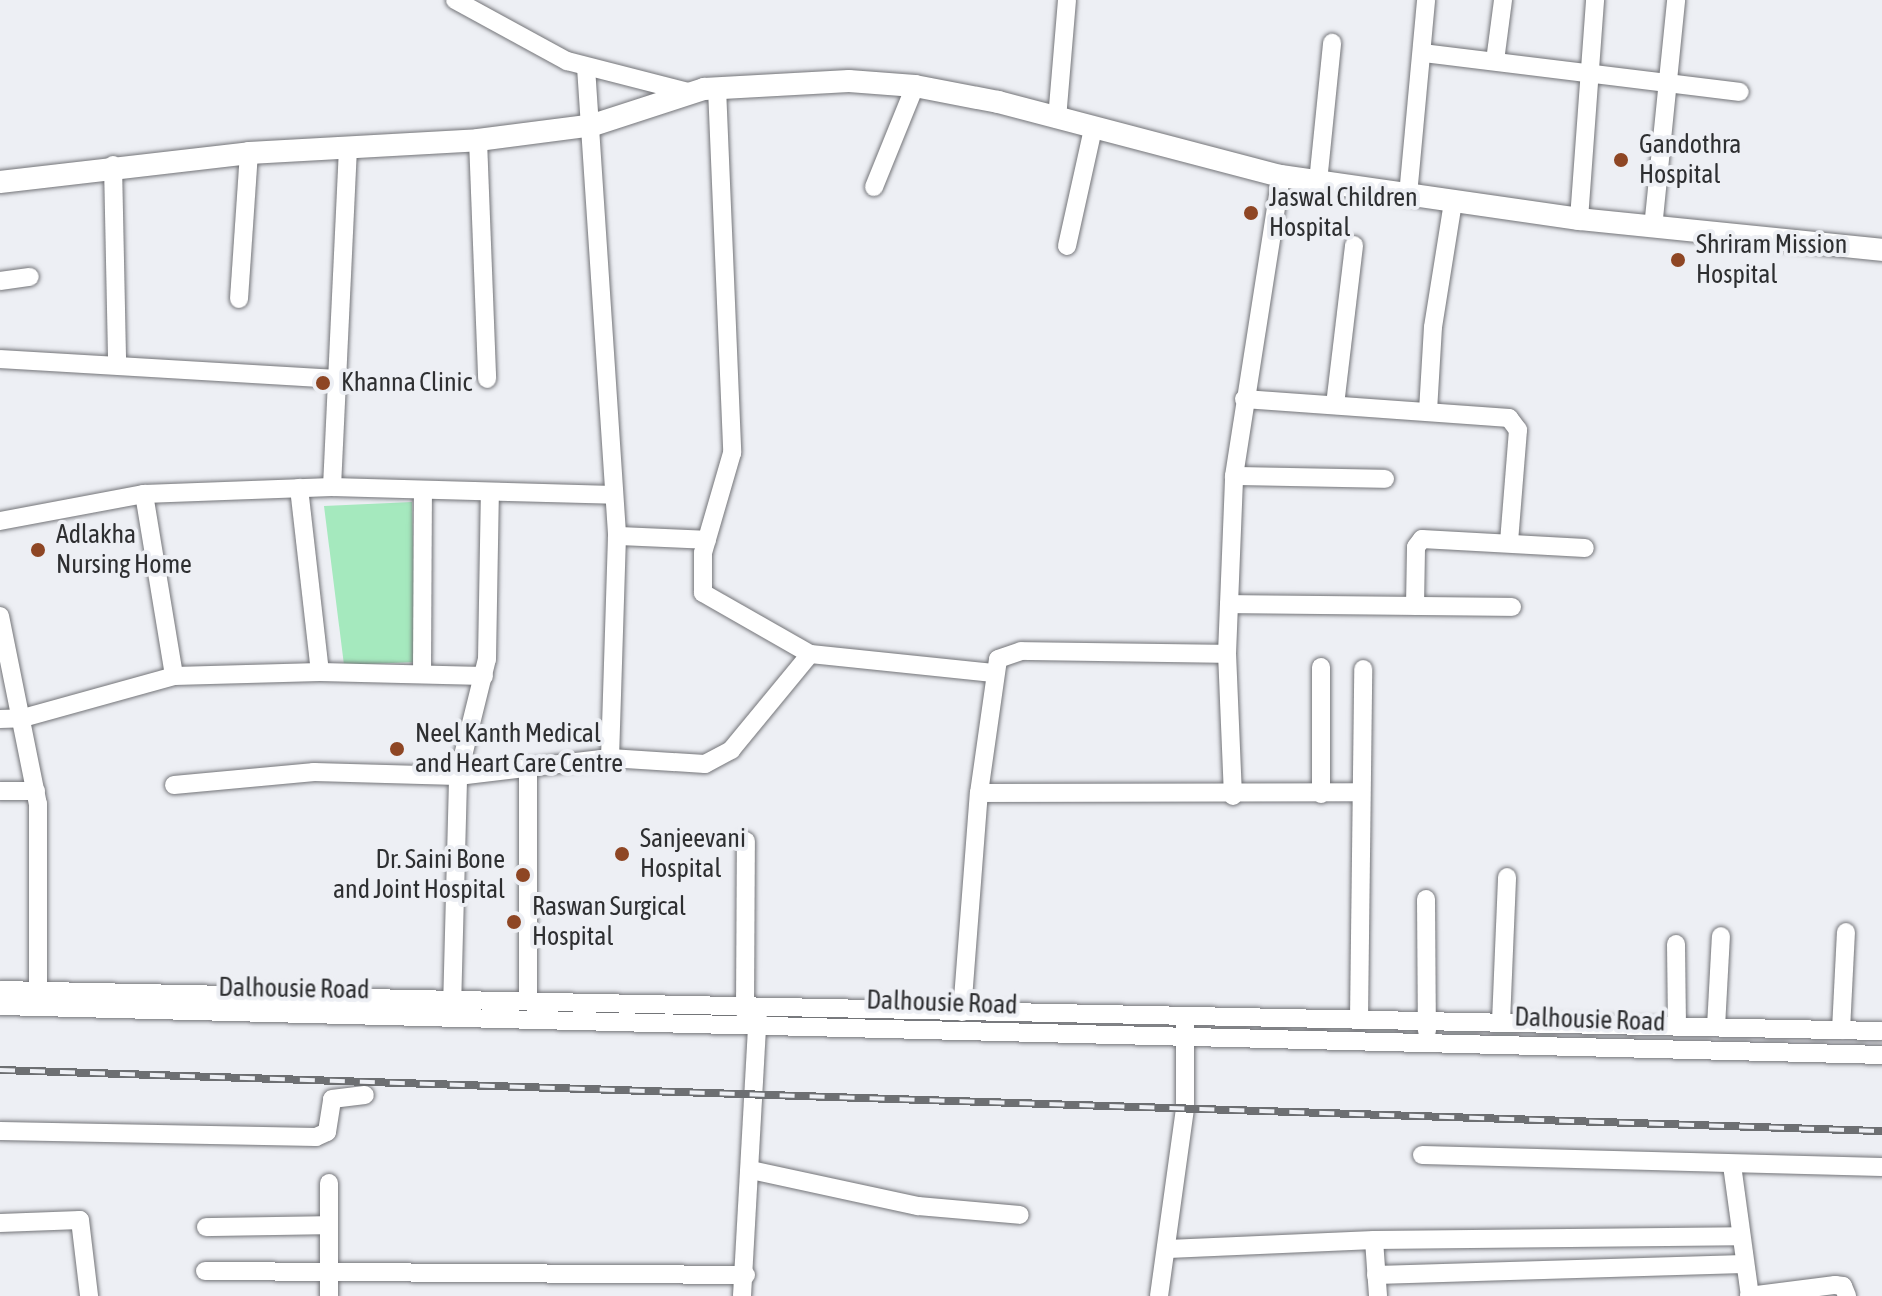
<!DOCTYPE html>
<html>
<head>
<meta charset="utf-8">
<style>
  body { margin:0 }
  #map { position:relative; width:1882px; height:1296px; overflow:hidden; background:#edeff4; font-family:"Asap Condensed",sans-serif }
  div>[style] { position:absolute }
  .green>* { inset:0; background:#a5e9be }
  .roads { filter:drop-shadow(0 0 2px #737478) drop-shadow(0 0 2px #737478) }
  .minor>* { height:18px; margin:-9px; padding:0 9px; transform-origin:9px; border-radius:9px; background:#fff }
  .major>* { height:22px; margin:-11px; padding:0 11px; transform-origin:11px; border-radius:11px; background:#fff }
  .rail>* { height:8px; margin-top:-4px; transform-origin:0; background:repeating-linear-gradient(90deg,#edeff4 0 15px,#6d6f72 0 30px); box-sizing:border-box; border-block:2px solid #6d6f72 }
  .dots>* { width:22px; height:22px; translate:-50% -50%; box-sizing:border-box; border:4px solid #edeff4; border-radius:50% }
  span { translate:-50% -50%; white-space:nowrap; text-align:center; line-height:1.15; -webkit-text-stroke:8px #edeff4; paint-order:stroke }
  .poi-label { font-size:26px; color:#2e2f31 }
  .left { translate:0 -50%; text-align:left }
  .right { translate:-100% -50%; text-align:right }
  .street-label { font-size:26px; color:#2e2f31 }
</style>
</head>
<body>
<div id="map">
  <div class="green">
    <i style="clip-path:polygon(412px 502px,416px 662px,344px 665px,324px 506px)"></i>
  </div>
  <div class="roads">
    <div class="minor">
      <i style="left:455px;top:0;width:128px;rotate:28.6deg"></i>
      <i style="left:567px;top:61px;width:125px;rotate:14.4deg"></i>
      <i style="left:1423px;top:53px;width:319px;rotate:7deg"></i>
      <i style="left:1495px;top:61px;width:62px;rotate:-82.5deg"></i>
      <i style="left:586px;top:67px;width:470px;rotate:86.2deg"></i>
      <i style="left:617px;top:536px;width:222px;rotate:91.8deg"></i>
      <i style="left:717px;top:88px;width:365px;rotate:87.6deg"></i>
      <i style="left:732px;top:453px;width:104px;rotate:106.2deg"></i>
      <i style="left:703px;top:553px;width:40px;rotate:90deg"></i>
      <i style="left:703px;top:593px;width:123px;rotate:29.7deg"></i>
      <i style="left:810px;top:654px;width:185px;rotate:5.9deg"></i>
      <i style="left:1057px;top:119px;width:119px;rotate:-85.2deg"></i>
      <i style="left:478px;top:140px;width:239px;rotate:87.8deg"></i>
      <i style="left:113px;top:165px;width:199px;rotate:88.8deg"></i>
      <i style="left:1318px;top:182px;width:140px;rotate:-84.2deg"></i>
      <i style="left:874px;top:187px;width:109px;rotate:-67.9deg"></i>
      <i style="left:1408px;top:195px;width:196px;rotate:-84.7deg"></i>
      <i style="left:1579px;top:219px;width:220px;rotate:-85.8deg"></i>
      <i style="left:1653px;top:228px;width:229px;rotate:-84.2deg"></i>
      <i style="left:1067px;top:246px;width:120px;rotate:-77.5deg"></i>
      <i style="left:0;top:281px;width:30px;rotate:-8deg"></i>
      <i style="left:239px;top:299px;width:146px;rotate:-86.1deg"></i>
      <i style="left:0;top:359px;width:337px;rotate:3.4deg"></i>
      <i style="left:1244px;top:399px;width:266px;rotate:4.1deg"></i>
      <i style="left:1509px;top:418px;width:15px;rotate:53deg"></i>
      <i style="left:1518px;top:430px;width:112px;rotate:94.6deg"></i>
      <i style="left:1335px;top:405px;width:161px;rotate:-83.2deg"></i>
      <i style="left:1428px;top:411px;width:84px;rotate:-86.6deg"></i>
      <i style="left:1433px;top:327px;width:127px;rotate:-80.9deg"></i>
      <i style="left:1234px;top:476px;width:151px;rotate:1.1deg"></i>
      <i style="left:332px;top:487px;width:341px;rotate:-87.3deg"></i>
      <i style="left:299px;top:488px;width:185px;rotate:83.5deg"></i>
      <i style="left:144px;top:494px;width:184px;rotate:80.6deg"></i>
      <i style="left:174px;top:676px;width:146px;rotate:-1.6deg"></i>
      <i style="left:320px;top:672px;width:164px;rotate:1.4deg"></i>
      <i style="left:0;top:521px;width:147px;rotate:-10.6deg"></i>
      <i style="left:144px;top:494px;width:188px;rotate:-2.1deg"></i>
      <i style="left:332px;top:487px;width:282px;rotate:1.6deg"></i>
      <i style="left:617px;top:536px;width:90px;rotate:2.5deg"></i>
      <i style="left:1229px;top:604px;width:283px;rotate:0.6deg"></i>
      <i style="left:1415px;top:606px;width:59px;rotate:-89deg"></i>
      <i style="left:1416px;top:547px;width:10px;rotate:-53deg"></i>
      <i style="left:1422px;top:539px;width:163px;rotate:3.2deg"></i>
      <i style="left:0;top:616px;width:192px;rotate:78.6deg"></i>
      <i style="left:38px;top:804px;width:200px;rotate:90deg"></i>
      <i style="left:1321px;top:667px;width:127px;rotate:90deg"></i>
      <i style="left:422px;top:673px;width:183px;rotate:-89.7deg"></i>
      <i style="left:0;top:719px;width:23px;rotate:-2deg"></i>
      <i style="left:23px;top:718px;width:157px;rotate:-15.5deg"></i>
      <i style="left:174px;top:785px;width:141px;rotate:-5.3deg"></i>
      <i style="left:314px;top:772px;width:144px;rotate:1.6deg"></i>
      <i style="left:458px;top:776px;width:153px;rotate:-6.8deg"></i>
      <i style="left:610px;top:758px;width:95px;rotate:3.6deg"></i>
      <i style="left:705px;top:764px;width:30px;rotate:-28deg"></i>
      <i style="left:731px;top:750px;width:124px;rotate:-50.5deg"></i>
      <i style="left:0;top:791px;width:36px"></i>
      <i style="left:979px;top:793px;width:382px;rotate:-0.1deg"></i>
      <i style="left:1233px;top:796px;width:142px;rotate:-92.4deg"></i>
      <i style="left:1227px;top:654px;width:178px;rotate:-87.7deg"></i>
      <i style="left:1234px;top:476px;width:304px;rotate:-81.1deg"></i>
      <i style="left:1426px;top:899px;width:132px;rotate:89.6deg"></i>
      <i style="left:1676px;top:944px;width:80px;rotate:89.3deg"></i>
      <i style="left:0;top:990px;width:1882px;rotate:1.25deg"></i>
      <i style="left:528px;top:999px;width:232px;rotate:-90deg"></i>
      <i style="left:0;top:1006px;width:1883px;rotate:1.49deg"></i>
      <i style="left:452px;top:1009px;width:233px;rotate:-88.5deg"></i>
      <i style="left:458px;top:776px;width:121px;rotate:-76.1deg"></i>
      <i style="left:487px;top:659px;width:167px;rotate:-89deg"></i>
      <i style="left:745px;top:1012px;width:171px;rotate:-89.7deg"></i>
      <i style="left:962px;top:1012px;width:220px;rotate:-85.6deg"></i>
      <i style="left:979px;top:793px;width:135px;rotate:-81.9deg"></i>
      <i style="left:998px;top:659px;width:24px;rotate:-19deg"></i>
      <i style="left:1021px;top:651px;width:206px;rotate:0.8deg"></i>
      <i style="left:1359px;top:1019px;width:350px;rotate:-89.3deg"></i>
      <i style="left:1501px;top:1022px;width:145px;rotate:-87.6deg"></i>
      <i style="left:1716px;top:1027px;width:91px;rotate:-86.9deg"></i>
      <i style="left:1841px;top:1030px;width:98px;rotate:-87.1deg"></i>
      <i style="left:0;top:1131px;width:316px;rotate:1.1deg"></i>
      <i style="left:316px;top:1137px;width:12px;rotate:-24deg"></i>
      <i style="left:327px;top:1132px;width:33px;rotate:-81deg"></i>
      <i style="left:332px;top:1099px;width:33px;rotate:-7deg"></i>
      <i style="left:1422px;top:1155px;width:460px;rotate:1.5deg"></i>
      <i style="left:1732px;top:1165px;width:132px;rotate:82.2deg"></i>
      <i style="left:751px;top:1170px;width:171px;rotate:12.2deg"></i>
      <i style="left:918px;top:1206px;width:102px;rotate:5deg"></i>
      <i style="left:329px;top:1183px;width:113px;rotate:90deg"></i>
      <i style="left:0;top:1223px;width:80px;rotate:-2.1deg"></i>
      <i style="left:80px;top:1220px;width:77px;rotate:83.2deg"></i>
      <i style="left:206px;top:1227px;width:123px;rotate:-0.9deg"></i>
      <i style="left:1374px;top:1240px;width:56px;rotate:85.9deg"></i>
      <i style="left:1168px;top:1249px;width:206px;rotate:-2.5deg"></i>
      <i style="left:1374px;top:1240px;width:366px;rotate:-0.6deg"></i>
      <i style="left:205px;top:1271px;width:541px;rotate:0.42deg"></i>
      <i style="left:1376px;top:1275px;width:368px;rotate:-1.7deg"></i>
      <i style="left:742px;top:1296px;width:286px;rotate:-86.8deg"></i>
      <i style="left:1159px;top:1296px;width:189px;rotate:-82.1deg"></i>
      <i style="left:1185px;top:1109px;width:87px;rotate:-90deg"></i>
      <i style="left:1749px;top:1296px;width:87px;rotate:-7.3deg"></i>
      <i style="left:1835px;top:1285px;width:8px;rotate:7deg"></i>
      <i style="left:1843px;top:1286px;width:11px;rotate:68deg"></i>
    </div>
    <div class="major">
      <i style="left:0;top:182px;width:251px;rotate:-6.6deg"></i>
      <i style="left:249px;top:153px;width:229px;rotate:-3.2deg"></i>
      <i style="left:478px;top:140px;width:116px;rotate:-7.4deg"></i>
      <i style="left:593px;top:125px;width:117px;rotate:-18deg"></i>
      <i style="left:704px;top:89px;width:145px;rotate:-3.2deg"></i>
      <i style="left:849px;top:81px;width:66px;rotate:4.3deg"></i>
      <i style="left:915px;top:86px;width:85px;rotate:10.9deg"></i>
      <i style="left:998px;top:102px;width:293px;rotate:14.7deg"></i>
      <i style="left:1281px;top:176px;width:301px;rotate:8.2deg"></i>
      <i style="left:1579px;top:219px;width:305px;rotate:5.8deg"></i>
    </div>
  </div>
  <div class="rail">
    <i style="left:0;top:1070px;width:1883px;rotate:1.86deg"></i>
  </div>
  <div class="dots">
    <i style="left:1621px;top:160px;background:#8e4624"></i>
    <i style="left:1251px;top:213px;background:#8e4624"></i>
    <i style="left:1678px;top:260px;background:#8e4624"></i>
    <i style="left:323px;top:383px;background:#8e4624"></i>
    <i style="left:38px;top:550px;background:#8e4624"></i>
    <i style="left:397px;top:749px;background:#8e4624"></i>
    <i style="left:622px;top:854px;background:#8e4624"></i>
    <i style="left:523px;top:875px;background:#8e4624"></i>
    <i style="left:514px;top:922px;background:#8e4624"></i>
  </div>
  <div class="poi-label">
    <span class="left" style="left:1639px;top:160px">Gandothra<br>Hospital</span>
    <span class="left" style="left:1269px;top:213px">Jaswal Children<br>Hospital</span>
    <span class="left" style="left:1696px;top:260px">Shriram Mission<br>Hospital</span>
    <span class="left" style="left:341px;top:383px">Khanna Clinic</span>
    <span class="left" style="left:56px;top:550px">Adlakha<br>Nursing Home</span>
    <span class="left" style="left:415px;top:749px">Neel Kanth Medical<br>and Heart Care Centre</span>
    <span class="left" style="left:640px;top:854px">Sanjeevani<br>Hospital</span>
    <span class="right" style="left:505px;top:875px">Dr. Saini Bone<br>and Joint Hospital</span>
    <span class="left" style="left:532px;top:922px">Raswan Surgical<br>Hospital</span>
  </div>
  <div class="street-label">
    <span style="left:294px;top:989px;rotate:1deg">Dalhousie Road</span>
    <span style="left:942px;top:1003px;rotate:2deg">Dalhousie Road</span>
    <span style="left:1590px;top:1020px;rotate:2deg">Dalhousie Road</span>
  </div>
</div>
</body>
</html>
